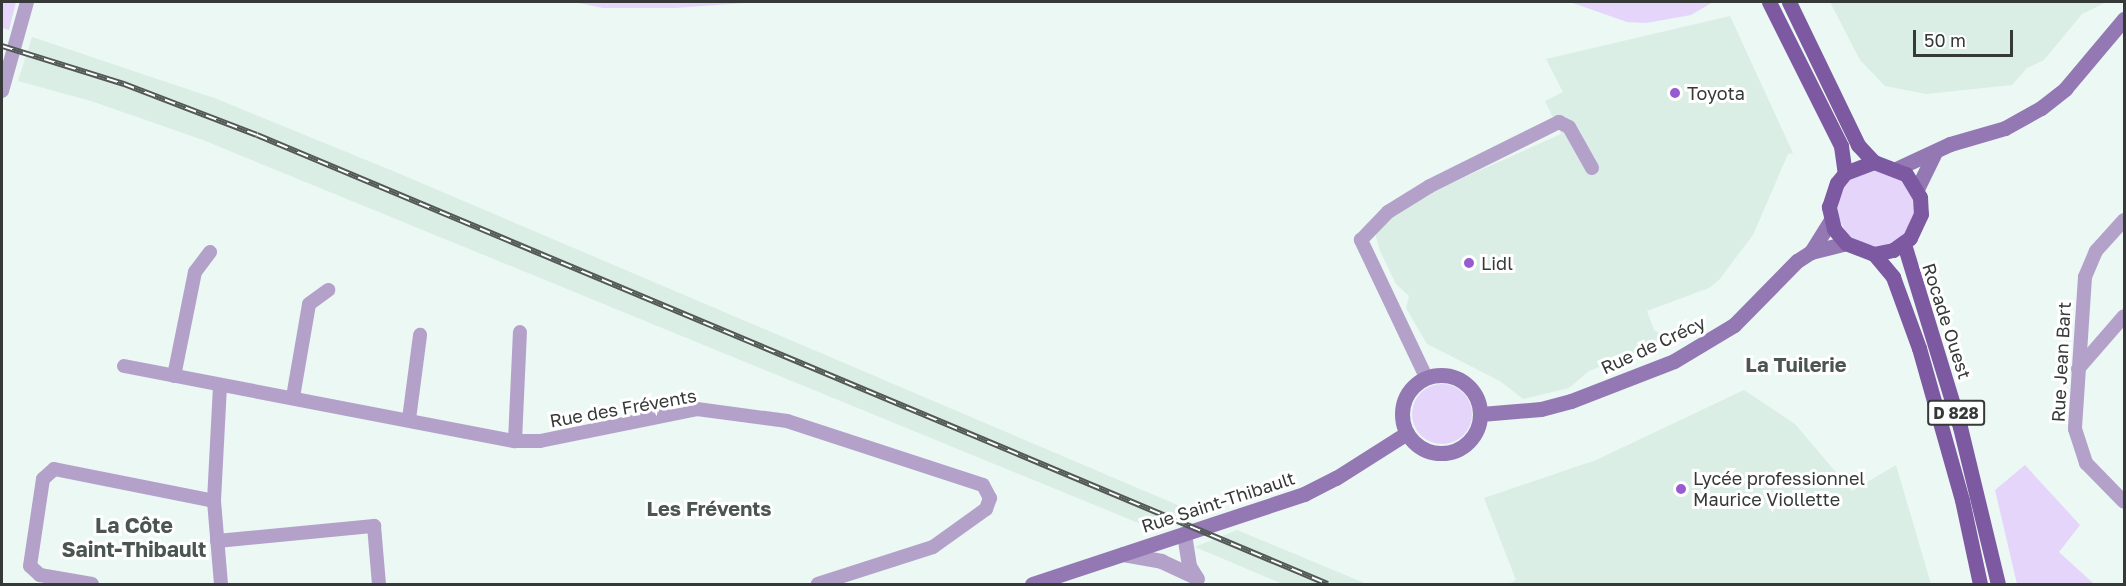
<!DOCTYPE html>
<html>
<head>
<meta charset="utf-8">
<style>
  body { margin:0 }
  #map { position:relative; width:2126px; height:586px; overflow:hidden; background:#ebf8f3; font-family:"Golos Text",sans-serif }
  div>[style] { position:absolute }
  .built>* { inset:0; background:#daeee6 }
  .green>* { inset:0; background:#e6d5fa }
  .round { border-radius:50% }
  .minor>* { height:14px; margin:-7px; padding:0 7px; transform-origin:7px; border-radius:7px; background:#b3a1ca }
  .tertiary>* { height:15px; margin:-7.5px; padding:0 7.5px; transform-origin:7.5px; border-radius:7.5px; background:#b3a1ca }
  .secondary>* { height:15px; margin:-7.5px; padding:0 7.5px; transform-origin:7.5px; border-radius:7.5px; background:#9478b3 }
  .secondary>.ring { margin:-7.5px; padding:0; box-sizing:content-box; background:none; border:15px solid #9478b3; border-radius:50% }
  .primary>* { height:15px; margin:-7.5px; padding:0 7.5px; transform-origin:7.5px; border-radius:7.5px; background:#7d59a2 }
  .rail>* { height:6px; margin-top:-3px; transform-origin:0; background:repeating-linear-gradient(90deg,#fff 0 11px,#525856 0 22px); box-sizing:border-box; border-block:2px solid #525856 }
  .dots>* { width:16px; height:16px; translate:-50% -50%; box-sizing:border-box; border:3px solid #fff; border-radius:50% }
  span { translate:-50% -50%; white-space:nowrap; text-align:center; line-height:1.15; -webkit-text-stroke:6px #fff; paint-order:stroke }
  .shield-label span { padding:2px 4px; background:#fff; border:2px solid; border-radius:4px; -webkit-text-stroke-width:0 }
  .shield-label { font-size:16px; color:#353938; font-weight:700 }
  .poi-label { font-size:18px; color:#353938 }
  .left { translate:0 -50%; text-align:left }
  .street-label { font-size:18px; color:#353938 }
  .neighbourhood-label { font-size:20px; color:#4b5552; font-weight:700 }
  .quarter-label { font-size:21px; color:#4b5552; font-weight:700 }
  .frame { position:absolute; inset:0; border:3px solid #353938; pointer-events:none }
  .scale { position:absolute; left:1913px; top:30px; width:100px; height:27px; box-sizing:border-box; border:3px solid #353938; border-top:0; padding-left:8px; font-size:18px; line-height:21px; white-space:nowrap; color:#353938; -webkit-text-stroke:4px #fff; paint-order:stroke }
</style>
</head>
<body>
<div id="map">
  <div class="built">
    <i style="clip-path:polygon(1830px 2px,2107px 2px,2082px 14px,2044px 60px,2027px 68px,2012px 85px,1926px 94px,1885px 86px,1860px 60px)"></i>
    <i style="clip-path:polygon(1730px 16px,1793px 153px,1788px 154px,1753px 235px,1719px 280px,1709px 288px,1647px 311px,1654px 330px,1670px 339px,1589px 371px,1569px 388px,1523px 399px,1500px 381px,1427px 344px,1406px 308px,1409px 296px,1396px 284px,1380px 251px,1375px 233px,1382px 214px,1561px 134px,1545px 101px,1563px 92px,1546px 59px)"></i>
    <i style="clip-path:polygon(32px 37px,217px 99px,393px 171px,1201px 515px,1158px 531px,203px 140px,91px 101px,18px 81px)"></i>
    <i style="clip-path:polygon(1744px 390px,1795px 424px,1852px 491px,1896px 465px,1931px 584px,1508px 584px,1516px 580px,1484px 498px,1596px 460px)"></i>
    <i style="clip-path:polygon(1237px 530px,1367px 584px,1283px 584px,1195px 547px)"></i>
  </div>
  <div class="green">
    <i style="clip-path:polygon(2px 2px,16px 2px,9px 30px,2px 28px)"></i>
    <i style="clip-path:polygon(574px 2px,758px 2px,675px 8px,603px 8px)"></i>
    <i style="clip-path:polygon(1570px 2px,1713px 2px,1691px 15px,1646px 23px,1627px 22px)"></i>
    <i class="round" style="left:1838px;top:170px;width:76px;height:76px"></i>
    <i class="round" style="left:1412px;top:384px;width:60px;height:60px"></i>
    <i style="clip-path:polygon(2025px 465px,2080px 525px,2059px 552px,2094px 584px,2017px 584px,1995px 490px)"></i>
  </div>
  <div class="minor">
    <i style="left:2px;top:91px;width:92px;rotate:-74.3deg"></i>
    <i style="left:2124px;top:220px;width:42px;rotate:132.1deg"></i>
    <i style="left:2096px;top:251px;width:28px;rotate:113deg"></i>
    <i style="left:2085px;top:277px;width:152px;rotate:93.8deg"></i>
    <i style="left:2075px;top:429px;width:36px;rotate:72deg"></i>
    <i style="left:2086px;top:463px;width:54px;rotate:45.7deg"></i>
    <i style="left:124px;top:366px;width:398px;rotate:10.9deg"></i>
    <i style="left:515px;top:441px;width:25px"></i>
    <i style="left:540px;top:441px;width:160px;rotate:-11.5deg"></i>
    <i style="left:697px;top:409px;width:91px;rotate:7.6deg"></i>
    <i style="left:787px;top:421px;width:206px;rotate:18.1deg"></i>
    <i style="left:983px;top:485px;width:15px;rotate:62deg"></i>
    <i style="left:990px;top:498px;width:12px;rotate:110deg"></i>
    <i style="left:986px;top:509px;width:65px;rotate:144.4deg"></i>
    <i style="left:933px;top:547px;width:121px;rotate:162.2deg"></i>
    <i style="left:2078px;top:369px;width:70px;rotate:-49deg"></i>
    <i style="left:174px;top:376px;width:106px;rotate:-78.6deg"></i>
    <i style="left:195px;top:272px;width:25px;rotate:-53deg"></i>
    <i style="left:1426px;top:377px;width:152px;rotate:-115.4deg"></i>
    <i style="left:1361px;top:240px;width:39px;rotate:-46deg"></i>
    <i style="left:1388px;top:212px;width:49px;rotate:-31.8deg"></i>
    <i style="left:1430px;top:186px;width:144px;rotate:-26.4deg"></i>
    <i style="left:1559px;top:122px;width:11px;rotate:27deg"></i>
    <i style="left:1569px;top:127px;width:47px;rotate:60.7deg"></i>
    <i style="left:220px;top:386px;width:115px;rotate:93deg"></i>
    <i style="left:214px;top:501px;width:83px;rotate:85.2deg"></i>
    <i style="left:293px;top:397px;width:94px;rotate:-80.2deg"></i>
    <i style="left:309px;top:304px;width:24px;rotate:-36deg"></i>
    <i style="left:409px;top:419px;width:85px;rotate:-82.5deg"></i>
    <i style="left:515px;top:441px;width:109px;rotate:-87.4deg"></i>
    <i style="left:217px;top:541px;width:158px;rotate:-5.5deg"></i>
    <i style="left:374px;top:526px;width:58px;rotate:85.1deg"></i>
    <i style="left:92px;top:584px;width:53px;rotate:-170.2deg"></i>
    <i style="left:40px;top:575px;width:13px;rotate:-138deg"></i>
    <i style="left:30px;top:566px;width:88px;rotate:-81.5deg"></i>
    <i style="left:43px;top:479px;width:15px;rotate:-42deg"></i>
    <i style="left:54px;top:469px;width:163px;rotate:11.3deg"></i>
  </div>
  <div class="tertiary">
    <i style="left:1184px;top:534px;width:32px;rotate:81deg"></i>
    <i style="left:1189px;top:566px;width:15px;rotate:58deg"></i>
    <i style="left:1123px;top:554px;width:39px;rotate:10deg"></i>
    <i style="left:1161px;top:561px;width:38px;rotate:25deg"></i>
  </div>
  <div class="secondary">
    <i style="left:1898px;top:168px;width:57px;rotate:-24.8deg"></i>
    <i style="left:1950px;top:144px;width:57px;rotate:-16.2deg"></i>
    <i style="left:2005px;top:128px;width:41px;rotate:-29.1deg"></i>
    <i style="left:2041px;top:108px;width:31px;rotate:-38deg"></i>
    <i style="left:2065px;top:89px;width:92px;rotate:-49.9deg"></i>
    <i style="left:1917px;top:189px;width:39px;rotate:-64deg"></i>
    <i style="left:1811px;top:252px;width:38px;rotate:-58deg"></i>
    <i class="ring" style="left:1402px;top:375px;width:63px;height:63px"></i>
    <i style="left:1481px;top:414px;width:60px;rotate:-4.8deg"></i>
    <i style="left:1541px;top:409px;width:31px;rotate:-15deg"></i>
    <i style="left:1571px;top:401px;width:110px;rotate:-21.2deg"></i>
    <i style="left:1674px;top:361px;width:70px;rotate:-31deg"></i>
    <i style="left:1734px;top:325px;width:90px;rotate:-45.5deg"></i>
    <i style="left:1797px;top:261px;width:17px;rotate:-33deg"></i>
    <i style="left:1811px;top:252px;width:36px;rotate:-14deg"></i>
    <i style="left:1032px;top:584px;width:287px;rotate:-18.3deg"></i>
    <i style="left:1304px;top:494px;width:36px;rotate:-27deg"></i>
    <i style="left:1336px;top:478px;width:84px;rotate:-32.4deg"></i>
  </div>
  <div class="primary">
    <i style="left:1769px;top:2px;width:161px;rotate:63.4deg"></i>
    <i style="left:1841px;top:146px;width:27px;rotate:82deg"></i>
    <i style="left:1789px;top:2px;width:159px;rotate:64.2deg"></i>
    <i style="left:1858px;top:145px;width:23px;rotate:47deg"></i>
    <i style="left:1874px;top:162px;width:34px;rotate:21deg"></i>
    <i style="left:1906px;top:174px;width:27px;rotate:59deg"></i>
    <i style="left:1920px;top:197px;width:17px;rotate:87deg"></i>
    <i style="left:1921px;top:214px;width:26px;rotate:115deg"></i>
    <i style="left:1910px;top:238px;width:21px;rotate:145deg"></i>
    <i style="left:1893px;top:250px;width:19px;rotate:168deg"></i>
    <i style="left:1874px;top:254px;width:30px;rotate:-159deg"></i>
    <i style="left:1846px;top:243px;width:18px;rotate:-131deg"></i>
    <i style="left:1834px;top:229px;width:23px;rotate:-103deg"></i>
    <i style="left:1829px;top:207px;width:25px;rotate:-72deg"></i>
    <i style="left:1837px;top:183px;width:13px;rotate:-51deg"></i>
    <i style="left:1845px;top:173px;width:31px;rotate:-21deg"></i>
    <i style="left:1904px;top:244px;width:191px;rotate:73deg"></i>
    <i style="left:1960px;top:427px;width:162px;rotate:76.4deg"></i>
    <i style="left:1874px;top:254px;width:30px;rotate:50deg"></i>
    <i style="left:1893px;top:277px;width:76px;rotate:69.9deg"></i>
    <i style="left:1919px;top:348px;width:158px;rotate:74.2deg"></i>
    <i style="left:1962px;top:500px;width:86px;rotate:77.9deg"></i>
  </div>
  <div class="rail">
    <i style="left:2px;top:46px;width:128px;rotate:17.3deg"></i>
    <i style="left:124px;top:84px;width:142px;rotate:21deg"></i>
    <i style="left:257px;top:135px;width:1161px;rotate:22.75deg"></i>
  </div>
  <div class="dots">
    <i style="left:1675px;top:93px;background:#995bd1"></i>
    <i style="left:1469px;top:263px;background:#995bd1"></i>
    <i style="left:1681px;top:489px;background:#995bd1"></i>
  </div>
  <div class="shield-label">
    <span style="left:1956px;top:413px">D 828</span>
  </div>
  <div class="poi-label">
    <span class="left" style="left:1687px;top:93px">Toyota</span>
    <span class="left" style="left:1481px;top:263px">Lidl</span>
    <span class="left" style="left:1693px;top:489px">Lycée professionnel<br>Maurice Viollette</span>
  </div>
  <div class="street-label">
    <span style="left:1947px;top:321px;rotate:72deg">Rocade Ouest</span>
    <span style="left:1653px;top:345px;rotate:-25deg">Rue de Crécy</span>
    <span style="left:2061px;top:362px;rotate:-87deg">Rue Jean Bart</span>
    <span style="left:623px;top:408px;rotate:-10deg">Rue des Frévents</span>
    <span style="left:1218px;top:502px;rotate:-18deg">Rue Saint-Thibault</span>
  </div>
  <div class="neighbourhood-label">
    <span style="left:1796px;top:364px">La Tuilerie</span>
    <span style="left:709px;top:508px">Les Frévents</span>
  </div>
  <div class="quarter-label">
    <span style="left:134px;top:537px">La Côte<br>Saint-Thibault</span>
  </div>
  <div class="frame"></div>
  <div class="scale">50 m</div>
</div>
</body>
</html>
